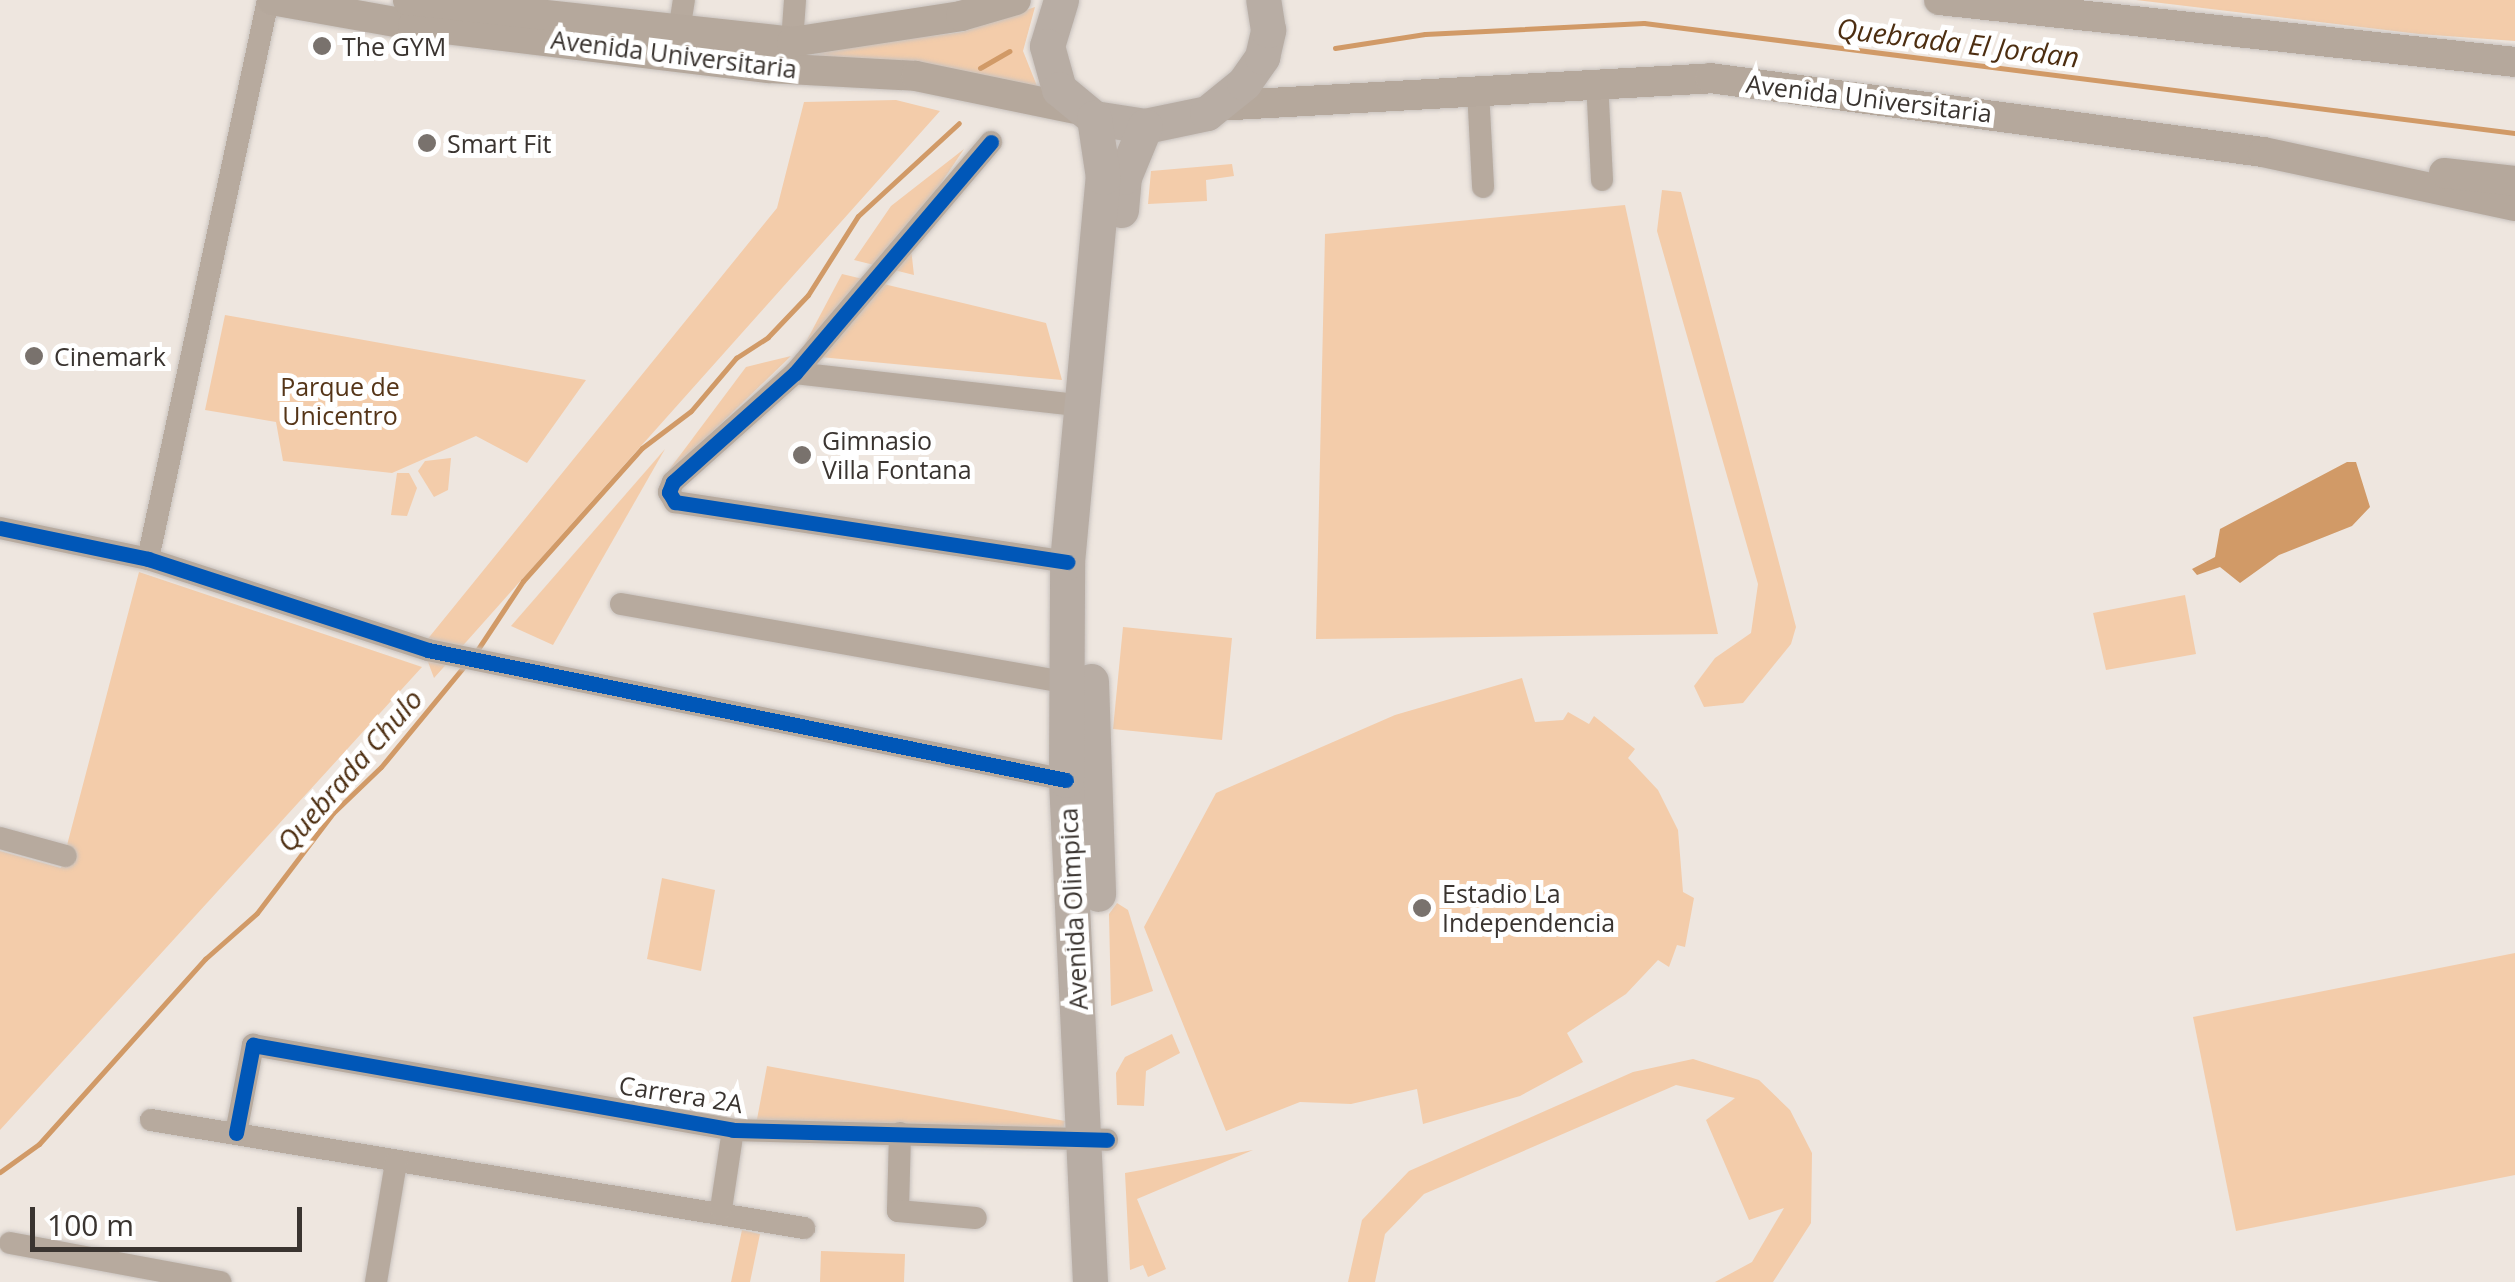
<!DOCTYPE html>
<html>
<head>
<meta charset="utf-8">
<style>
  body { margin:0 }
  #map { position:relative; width:2515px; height:1282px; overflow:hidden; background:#eee6df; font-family:"Open Sans",sans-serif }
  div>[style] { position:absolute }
  .green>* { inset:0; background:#f3ccaa }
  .water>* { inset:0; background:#d19a67 }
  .stream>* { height:5px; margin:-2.5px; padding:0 2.5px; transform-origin:2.5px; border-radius:2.5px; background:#d19a67 }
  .roads { filter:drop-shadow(0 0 2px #c8c2be) drop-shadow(0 0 2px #c8c2be) }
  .street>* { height:22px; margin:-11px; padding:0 11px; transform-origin:11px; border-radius:11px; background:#b7aa9e }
  .secondary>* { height:30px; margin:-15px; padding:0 15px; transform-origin:15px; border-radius:15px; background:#b5a89c }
  .primary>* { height:35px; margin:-17.5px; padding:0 17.5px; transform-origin:17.5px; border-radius:17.5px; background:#b8ada4 }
  .cycleway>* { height:15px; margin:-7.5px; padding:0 7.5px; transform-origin:7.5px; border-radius:7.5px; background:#0057b8 }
  .dots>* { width:28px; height:28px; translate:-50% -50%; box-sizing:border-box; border:5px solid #fff; border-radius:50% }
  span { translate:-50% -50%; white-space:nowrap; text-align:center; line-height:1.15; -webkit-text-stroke:10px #fff; paint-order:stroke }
  .poi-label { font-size:25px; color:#3a3430 }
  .left { translate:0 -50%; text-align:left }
  .street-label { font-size:25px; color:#3a3430 }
  .park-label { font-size:25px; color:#553518 }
  .water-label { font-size:28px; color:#4d2e11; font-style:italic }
  .scale { position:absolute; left:30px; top:1207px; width:272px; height:45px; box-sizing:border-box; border:5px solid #3a3430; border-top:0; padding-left:12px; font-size:30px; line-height:35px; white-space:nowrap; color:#3a3430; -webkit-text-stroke:8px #fff; paint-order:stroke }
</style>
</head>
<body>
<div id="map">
  <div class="green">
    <i style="clip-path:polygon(2136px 0,2515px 0,2515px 41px,2419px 34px)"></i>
    <i style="clip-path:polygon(1035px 7px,1023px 51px,1041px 96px,810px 62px,819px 51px,962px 32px)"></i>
    <i style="clip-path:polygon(896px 100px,940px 111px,434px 678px,422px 646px,777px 208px,804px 102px)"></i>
    <i style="clip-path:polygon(964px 149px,909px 231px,914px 275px,854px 260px,891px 206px)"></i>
    <i style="clip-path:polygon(1232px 164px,1234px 176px,1206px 180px,1207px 201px,1148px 204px,1151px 171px)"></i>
    <i style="clip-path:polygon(1662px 190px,1681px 192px,1796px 627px,1791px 644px,1743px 703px,1704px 707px,1694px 686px,1715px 658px,1751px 633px,1758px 584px,1657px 231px)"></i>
    <i style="clip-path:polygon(1625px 205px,1718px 634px,1316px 639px,1325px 234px)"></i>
    <i style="clip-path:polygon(842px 274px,1046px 323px,1062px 380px,799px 355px)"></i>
    <i style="clip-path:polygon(225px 315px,586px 380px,527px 463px,476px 436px,392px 473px,283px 461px,276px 422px,205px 410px)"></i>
    <i style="clip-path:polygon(791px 356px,660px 482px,746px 367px)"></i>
    <i style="clip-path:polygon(665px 449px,553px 645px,511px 626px)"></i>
    <i style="clip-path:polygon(451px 458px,448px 490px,434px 497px,418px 471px,425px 461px)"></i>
    <i style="clip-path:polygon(397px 473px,409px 473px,417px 488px,407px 516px,391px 515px)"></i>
    <i style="clip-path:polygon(139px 572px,422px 667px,0 1130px,0 851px,61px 868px)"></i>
    <i style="clip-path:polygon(2185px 595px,2196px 654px,2106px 670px,2093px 613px)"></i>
    <i style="clip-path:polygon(1123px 627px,1232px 638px,1222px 740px,1113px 729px)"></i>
    <i style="clip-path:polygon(1522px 678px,1535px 722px,1563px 720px,1568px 712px,1589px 724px,1594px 716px,1635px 749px,1628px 758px,1658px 790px,1678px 830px,1683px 892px,1694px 898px,1685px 947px,1677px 945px,1669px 967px,1658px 960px,1626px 994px,1567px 1033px,1583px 1062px,1520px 1096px,1423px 1124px,1417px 1089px,1351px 1104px,1300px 1102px,1226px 1131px,1144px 927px,1216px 793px,1395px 715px)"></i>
    <i style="clip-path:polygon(662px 878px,715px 890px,701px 971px,647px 959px)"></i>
    <i style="clip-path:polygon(1117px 903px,1128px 910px,1153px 991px,1111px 1006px,1109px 914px)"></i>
    <i style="clip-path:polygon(2515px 953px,2515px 1175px,2236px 1231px,2193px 1017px)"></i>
    <i style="clip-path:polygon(1172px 1034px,1180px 1053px,1146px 1071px,1144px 1106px,1117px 1105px,1116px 1073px,1125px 1057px)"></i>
    <i style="clip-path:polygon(1693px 1059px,1759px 1080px,1790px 1110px,1812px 1153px,1811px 1223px,1773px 1282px,1715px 1282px,1752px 1262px,1784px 1208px,1749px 1220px,1706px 1120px,1735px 1098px,1676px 1085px,1424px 1194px,1385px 1234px,1375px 1282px,1348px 1282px,1362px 1220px,1409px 1171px,1633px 1072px)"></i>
    <i style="clip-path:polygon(767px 1066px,1065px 1121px,1063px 1131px,755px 1130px)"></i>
    <i style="clip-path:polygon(1253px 1150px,1137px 1199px,1166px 1269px,1148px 1277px,1143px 1265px,1130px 1270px,1125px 1173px)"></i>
    <i style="clip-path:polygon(742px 1230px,760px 1234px,750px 1282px,731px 1282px)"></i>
    <i style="clip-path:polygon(821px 1251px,905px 1254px,904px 1282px,820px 1282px)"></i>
  </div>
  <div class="water">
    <i style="clip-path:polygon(2347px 462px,2356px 462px,2370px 507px,2352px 526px,2279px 555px,2240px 583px,2220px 567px,2197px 575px,2192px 569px,2215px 557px,2220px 529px)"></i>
  </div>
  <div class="stream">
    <i style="left:1335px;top:48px;width:91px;rotate:-8.8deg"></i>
    <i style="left:1425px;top:34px;width:219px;rotate:-2.9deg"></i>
    <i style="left:1644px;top:23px;width:878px;rotate:7.2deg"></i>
    <i style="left:980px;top:68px;width:34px;rotate:-30deg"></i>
    <i style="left:476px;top:652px;width:85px;rotate:-56.5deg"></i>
    <i style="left:523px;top:581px;width:178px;rotate:-48.2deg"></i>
    <i style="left:642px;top:448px;width:61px;rotate:-37.1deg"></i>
    <i style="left:691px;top:411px;width:70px;rotate:-49.7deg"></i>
    <i style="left:736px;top:358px;width:38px;rotate:-33deg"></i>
    <i style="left:768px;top:337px;width:58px;rotate:-46.4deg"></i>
    <i style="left:808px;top:295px;width:93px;rotate:-57.7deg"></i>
    <i style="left:858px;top:216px;width:137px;rotate:-42.6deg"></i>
    <i style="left:0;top:1172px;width:48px;rotate:-35.7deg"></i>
    <i style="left:39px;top:1144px;width:249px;rotate:-48.1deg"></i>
    <i style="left:205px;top:959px;width:69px;rotate:-41.5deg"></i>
    <i style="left:257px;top:913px;width:126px;rotate:-52.8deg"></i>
    <i style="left:333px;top:813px;width:66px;rotate:-43.8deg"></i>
    <i style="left:381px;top:767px;width:134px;rotate:-50.5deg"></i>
  </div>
  <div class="roads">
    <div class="street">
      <i style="left:679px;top:31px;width:31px;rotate:-81deg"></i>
      <i style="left:792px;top:42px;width:42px;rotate:-85.9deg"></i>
      <i style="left:1597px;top:81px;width:99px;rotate:87.1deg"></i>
      <i style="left:1478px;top:90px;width:97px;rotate:87deg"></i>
      <i style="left:991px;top:142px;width:303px;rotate:130.3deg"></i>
      <i style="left:795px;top:373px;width:164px;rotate:138.2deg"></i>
      <i style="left:673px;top:482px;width:11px;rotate:112deg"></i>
      <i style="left:669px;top:492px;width:12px;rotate:59deg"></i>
      <i style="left:675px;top:502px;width:397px;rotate:8.7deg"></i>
      <i style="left:795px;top:373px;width:292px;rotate:6.5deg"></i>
      <i style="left:0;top:528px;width:151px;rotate:11.8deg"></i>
      <i style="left:148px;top:559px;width:294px;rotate:18deg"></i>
      <i style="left:428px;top:650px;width:651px;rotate:11.52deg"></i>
      <i style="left:148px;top:559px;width:572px;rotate:-77.88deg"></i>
      <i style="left:621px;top:604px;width:456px;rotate:10deg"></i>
      <i style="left:0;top:838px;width:68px;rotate:15.3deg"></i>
      <i style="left:151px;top:1120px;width:662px;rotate:9.39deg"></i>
      <i style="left:236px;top:1133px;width:90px;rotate:-79.1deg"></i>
      <i style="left:253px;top:1045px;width:487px;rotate:10deg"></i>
      <i style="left:733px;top:1130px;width:374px;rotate:1.5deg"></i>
      <i style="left:900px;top:1133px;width:78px;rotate:91.5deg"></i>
      <i style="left:898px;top:1211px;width:78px;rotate:5.1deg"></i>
      <i style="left:721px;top:1209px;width:80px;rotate:-81.4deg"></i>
      <i style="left:10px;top:1243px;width:214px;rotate:10.5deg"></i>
      <i style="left:376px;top:1282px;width:121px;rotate:-80.5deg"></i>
    </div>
    <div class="secondary">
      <i style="left:272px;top:0;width:143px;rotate:10.1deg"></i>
      <i style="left:413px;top:25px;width:360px;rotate:6.9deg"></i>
      <i style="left:770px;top:68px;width:146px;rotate:3.1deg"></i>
      <i style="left:916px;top:76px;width:162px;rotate:11.7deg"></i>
      <i style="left:408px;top:0;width:386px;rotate:6.2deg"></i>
      <i style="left:792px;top:42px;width:171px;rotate:-8.7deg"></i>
      <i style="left:961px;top:16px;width:57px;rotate:-16.2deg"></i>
      <i style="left:1939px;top:0;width:579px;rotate:6.14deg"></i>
      <i style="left:1216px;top:106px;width:495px;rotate:-3.2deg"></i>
      <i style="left:1710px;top:78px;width:558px;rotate:7.62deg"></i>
      <i style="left:2263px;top:152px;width:258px;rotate:12.1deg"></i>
      <i style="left:2444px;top:173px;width:71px;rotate:6.4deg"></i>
    </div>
    <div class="primary">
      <i style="left:1061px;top:0;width:48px;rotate:106.9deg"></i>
      <i style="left:1047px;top:46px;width:45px;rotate:74.4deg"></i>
      <i style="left:1059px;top:89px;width:45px;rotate:39.6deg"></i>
      <i style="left:1094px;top:118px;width:52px;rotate:8.9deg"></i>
      <i style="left:1145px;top:126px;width:63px;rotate:-11.8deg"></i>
      <i style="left:1207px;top:113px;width:48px;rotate:-39deg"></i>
      <i style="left:1244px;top:83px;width:32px;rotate:-55deg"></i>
      <i style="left:1262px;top:57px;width:28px;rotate:-77deg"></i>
      <i style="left:1268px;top:30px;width:30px;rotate:-99deg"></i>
      <i style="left:1121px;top:210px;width:33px;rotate:-85deg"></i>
      <i style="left:1124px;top:177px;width:55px;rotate:-67.6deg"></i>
      <i style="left:1091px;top:681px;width:213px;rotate:88.1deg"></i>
      <i style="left:1090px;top:1282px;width:503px;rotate:-92.74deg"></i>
      <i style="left:1066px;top:780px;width:218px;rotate:-89.7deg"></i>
      <i style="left:1067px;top:562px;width:387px;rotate:-84.7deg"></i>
      <i style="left:1103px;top:177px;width:60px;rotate:-98.7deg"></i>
    </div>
  </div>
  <div class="cycleway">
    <i style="left:991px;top:142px;width:303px;rotate:130.3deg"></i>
    <i style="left:795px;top:373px;width:164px;rotate:138.2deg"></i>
    <i style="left:673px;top:482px;width:11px;rotate:112deg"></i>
    <i style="left:669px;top:492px;width:12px;rotate:59deg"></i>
    <i style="left:675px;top:502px;width:397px;rotate:8.7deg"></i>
    <i style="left:0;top:528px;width:151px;rotate:11.8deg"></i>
    <i style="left:148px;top:559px;width:294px;rotate:18deg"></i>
    <i style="left:428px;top:650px;width:651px;rotate:11.52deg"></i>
    <i style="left:236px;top:1133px;width:90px;rotate:-79.1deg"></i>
    <i style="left:253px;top:1045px;width:487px;rotate:10deg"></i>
    <i style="left:733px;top:1130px;width:374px;rotate:1.5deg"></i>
  </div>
  <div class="dots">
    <i style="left:322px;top:46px;background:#79726d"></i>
    <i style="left:427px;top:143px;background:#79726d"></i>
    <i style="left:34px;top:356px;background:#79726d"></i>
    <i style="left:802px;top:455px;background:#79726d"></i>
    <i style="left:1422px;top:908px;background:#79726d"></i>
  </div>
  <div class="poi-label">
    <span class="left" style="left:342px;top:46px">The GYM</span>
    <span class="left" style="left:447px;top:143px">Smart Fit</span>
    <span class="left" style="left:54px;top:356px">Cinemark</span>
    <span class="left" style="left:822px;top:455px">Gimnasio<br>Villa Fontana</span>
    <span class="left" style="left:1442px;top:908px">Estadio La<br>Independencia</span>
  </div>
  <div class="street-label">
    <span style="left:674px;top:54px;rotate:7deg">Avenida Universitaria</span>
    <span style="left:1869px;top:98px;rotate:7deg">Avenida Universitaria</span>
    <span style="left:1073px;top:909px;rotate:-93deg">Avenida Olimpica</span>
    <span style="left:681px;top:1094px;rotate:9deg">Carrera 2A</span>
  </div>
  <div class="park-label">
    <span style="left:340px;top:401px">Parque de<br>Unicentro</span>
  </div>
  <div class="water-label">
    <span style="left:1958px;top:42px;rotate:7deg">Quebrada El Jordan</span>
    <span style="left:349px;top:770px;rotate:-49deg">Quebrada Chulo</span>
  </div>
  <div class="scale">100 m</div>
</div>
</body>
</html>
